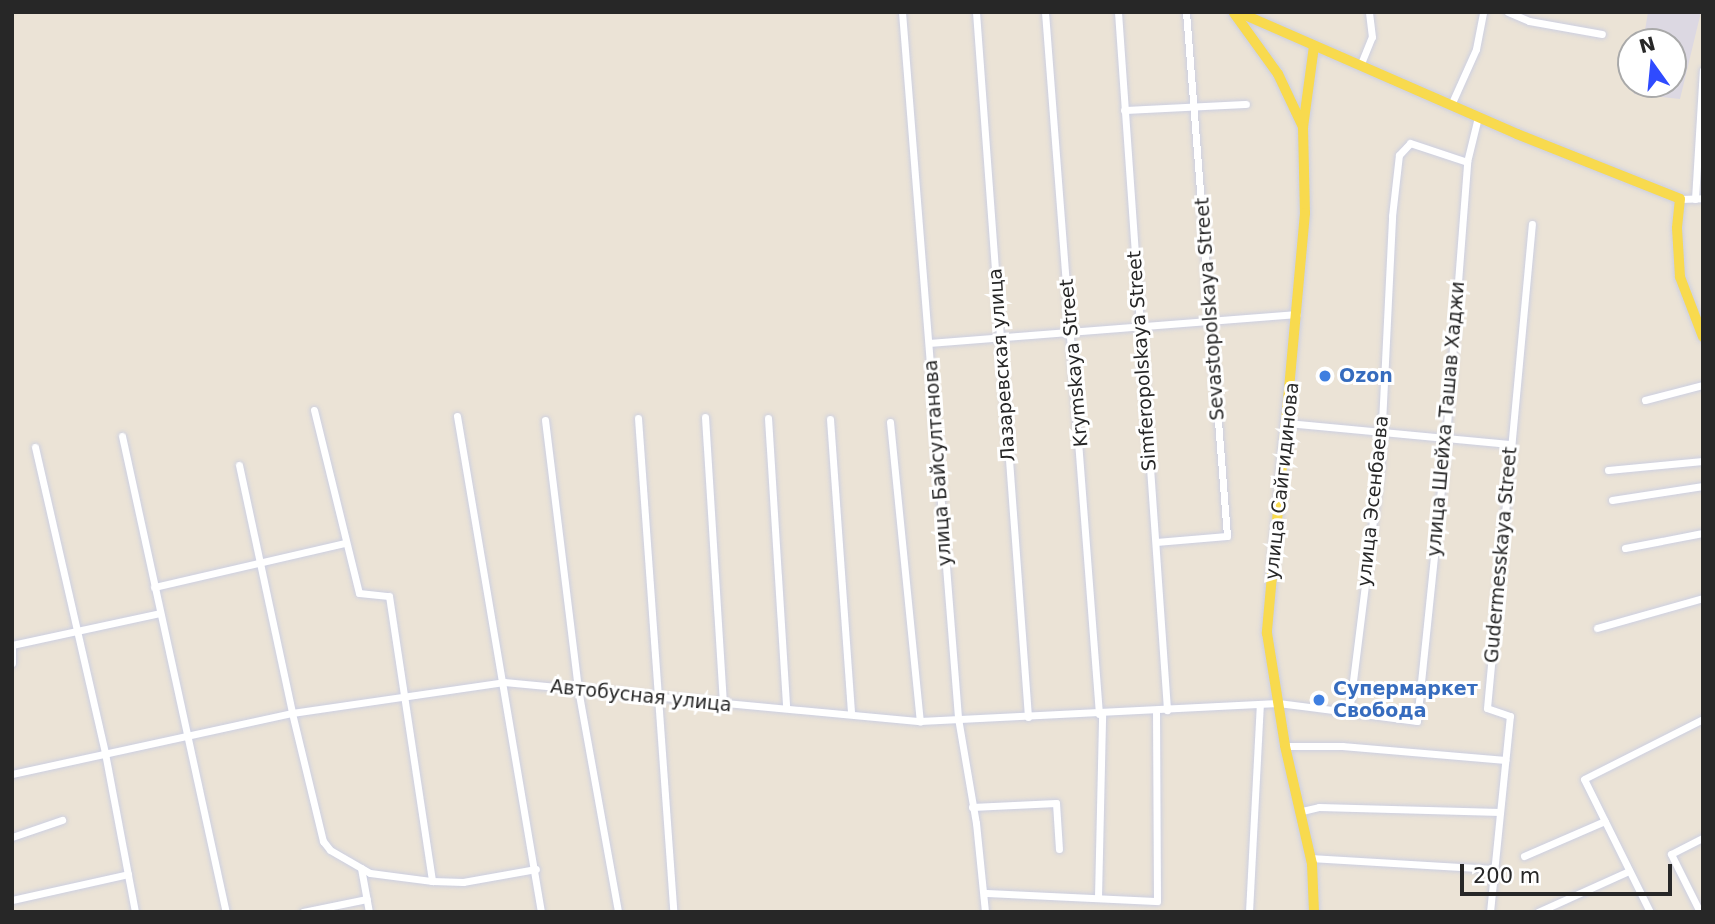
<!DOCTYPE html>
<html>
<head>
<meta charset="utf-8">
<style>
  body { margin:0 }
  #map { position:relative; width:1715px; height:924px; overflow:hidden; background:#ebe3d6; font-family:"DejaVu Sans",sans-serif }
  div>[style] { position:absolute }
  .industrial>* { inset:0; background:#dcd8e2 }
  .roads { filter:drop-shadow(0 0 2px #cccfe1) drop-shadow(0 0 2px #cccfe1) }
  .minor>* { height:7px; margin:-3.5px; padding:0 3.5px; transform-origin:3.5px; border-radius:3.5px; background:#fff }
  .major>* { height:10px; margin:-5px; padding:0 5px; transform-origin:5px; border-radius:5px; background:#f8da4e }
  .dots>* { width:19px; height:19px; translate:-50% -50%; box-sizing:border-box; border:4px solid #fff; border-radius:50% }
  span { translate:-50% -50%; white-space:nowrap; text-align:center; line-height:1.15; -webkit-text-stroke:6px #fff; paint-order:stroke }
  .street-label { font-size:19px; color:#272727 }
  .shop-label { font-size:19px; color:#366cbe; font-weight:700 }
  .left { translate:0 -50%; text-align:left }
  .frame { position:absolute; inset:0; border:14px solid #272727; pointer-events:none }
  .north { position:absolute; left:1617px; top:28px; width:70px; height:70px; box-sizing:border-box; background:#fff; border:2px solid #a9a9a9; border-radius:50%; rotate:345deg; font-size:19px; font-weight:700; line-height:28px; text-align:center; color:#272727 }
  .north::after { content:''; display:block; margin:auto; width:24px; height:32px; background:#2f4bff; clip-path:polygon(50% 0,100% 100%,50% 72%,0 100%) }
  .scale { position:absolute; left:1460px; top:864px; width:212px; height:32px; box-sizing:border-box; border:4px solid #272727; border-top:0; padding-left:9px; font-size:21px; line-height:24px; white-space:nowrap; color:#272727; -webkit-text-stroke:5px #fff; paint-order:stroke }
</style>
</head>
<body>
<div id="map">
  <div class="industrial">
    <i style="clip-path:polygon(1648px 12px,1701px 12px,1680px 99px,1634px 94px,1636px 84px,1673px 84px,1673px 42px,1643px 42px)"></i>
  </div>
  <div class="roads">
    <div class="minor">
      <i style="left:902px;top:12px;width:708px;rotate:85.46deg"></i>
      <i style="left:958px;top:718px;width:107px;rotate:80.3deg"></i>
      <i style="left:976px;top:823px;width:89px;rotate:84.2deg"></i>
      <i style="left:976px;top:12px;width:707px;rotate:85.78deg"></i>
      <i style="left:1045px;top:12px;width:704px;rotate:85.6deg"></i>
      <i style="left:1118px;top:12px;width:700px;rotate:85.98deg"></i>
      <i style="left:1508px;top:12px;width:23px;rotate:23deg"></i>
      <i style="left:1529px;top:21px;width:74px;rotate:10.1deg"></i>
      <i style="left:1360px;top:66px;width:31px;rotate:-68deg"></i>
      <i style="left:1372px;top:37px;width:25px;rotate:-97deg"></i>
      <i style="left:1451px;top:105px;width:61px;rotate:-65.9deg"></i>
      <i style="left:1476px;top:49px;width:38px;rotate:-79deg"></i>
      <i style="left:1124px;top:110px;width:122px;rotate:-2.8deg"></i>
      <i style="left:1680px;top:199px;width:23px;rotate:-2deg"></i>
      <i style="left:1695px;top:199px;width:129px;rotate:-86.5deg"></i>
      <i style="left:929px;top:343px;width:369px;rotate:-4.5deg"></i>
      <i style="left:1645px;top:400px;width:60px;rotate:-14.5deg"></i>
      <i style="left:314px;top:410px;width:188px;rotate:76.2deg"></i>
      <i style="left:359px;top:593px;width:30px;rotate:6deg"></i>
      <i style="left:389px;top:596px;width:288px;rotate:81.4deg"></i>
      <i style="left:457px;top:416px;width:503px;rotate:80.39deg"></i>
      <i style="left:705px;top:417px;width:290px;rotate:86.4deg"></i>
      <i style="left:638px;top:418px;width:495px;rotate:85.9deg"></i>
      <i style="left:768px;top:418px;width:289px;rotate:86.4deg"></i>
      <i style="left:830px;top:419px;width:295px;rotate:85.9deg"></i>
      <i style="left:545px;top:420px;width:271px;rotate:83deg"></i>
      <i style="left:578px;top:689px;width:227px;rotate:79.8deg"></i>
      <i style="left:890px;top:422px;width:301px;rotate:84.3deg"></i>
      <i style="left:1288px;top:423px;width:224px;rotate:5.4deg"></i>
      <i style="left:122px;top:436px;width:487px;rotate:77.7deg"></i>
      <i style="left:35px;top:447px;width:314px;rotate:77.1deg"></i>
      <i style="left:105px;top:753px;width:162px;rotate:79.3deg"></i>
      <i style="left:239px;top:465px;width:254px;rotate:77.9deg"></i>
      <i style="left:292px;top:713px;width:132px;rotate:76.4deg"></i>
      <i style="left:323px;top:841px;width:11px;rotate:52deg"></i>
      <i style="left:330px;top:850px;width:46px;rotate:29.9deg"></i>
      <i style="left:370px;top:873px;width:63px;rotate:7.4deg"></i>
      <i style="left:432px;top:881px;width:31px;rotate:2deg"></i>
      <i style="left:463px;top:882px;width:74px;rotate:-10.1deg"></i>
      <i style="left:1608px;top:470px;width:95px;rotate:-5.4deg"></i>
      <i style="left:1612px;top:500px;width:92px;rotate:-8.7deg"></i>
      <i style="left:1156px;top:542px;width:71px;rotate:-4.8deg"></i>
      <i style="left:1227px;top:536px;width:526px;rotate:-94.47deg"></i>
      <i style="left:1625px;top:548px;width:79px;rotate:-10.9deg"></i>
      <i style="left:154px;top:587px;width:195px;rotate:-13deg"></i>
      <i style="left:1597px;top:628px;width:110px;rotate:-15.8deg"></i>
      <i style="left:12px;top:645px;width:151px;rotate:-12.2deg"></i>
      <i style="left:12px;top:647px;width:16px;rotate:90deg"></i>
      <i style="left:1349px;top:713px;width:251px;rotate:-82.9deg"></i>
      <i style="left:1380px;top:464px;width:248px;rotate:-87.2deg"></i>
      <i style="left:1392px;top:216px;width:61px;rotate:-83.5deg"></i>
      <i style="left:1399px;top:155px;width:16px;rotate:-47deg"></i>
      <i style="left:1410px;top:143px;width:60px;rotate:18.4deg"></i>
      <i style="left:1285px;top:746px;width:57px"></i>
      <i style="left:1342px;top:746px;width:164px;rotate:4.9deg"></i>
      <i style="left:12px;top:774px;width:287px;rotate:-12.3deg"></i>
      <i style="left:292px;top:713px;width:214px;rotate:-8.3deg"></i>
      <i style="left:504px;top:682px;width:418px;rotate:5.4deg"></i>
      <i style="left:920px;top:721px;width:358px;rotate:-2.9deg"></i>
      <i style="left:1278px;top:703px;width:140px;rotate:7.4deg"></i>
      <i style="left:1417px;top:721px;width:284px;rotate:-84.1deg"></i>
      <i style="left:1446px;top:438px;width:277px;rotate:-85.6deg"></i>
      <i style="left:1467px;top:162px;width:46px;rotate:-76.3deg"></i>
      <i style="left:972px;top:807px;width:84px;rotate:-2.7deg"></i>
      <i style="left:1056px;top:803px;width:46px;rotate:86.3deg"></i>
      <i style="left:1302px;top:811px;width:17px;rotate:-13deg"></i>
      <i style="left:1319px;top:807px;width:181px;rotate:1.6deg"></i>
      <i style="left:12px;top:837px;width:53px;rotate:-18.8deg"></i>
      <i style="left:1524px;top:856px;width:88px;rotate:-23.4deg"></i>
      <i style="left:1310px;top:858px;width:184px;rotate:3.4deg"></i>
      <i style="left:361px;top:868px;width:45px;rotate:79.7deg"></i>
      <i style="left:985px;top:893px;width:172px;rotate:2.7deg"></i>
      <i style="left:1157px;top:901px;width:190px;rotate:-90.3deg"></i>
      <i style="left:1098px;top:897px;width:183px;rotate:-88.7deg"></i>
      <i style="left:12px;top:900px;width:119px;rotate:-12.6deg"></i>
      <i style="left:303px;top:912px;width:65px;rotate:-11.5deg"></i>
      <i style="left:1249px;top:912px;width:208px;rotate:-87deg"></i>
      <i style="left:1490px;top:912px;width:197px;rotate:-84.2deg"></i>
      <i style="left:1510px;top:716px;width:24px;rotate:-161deg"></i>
      <i style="left:1487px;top:708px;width:486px;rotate:-84.7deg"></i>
      <i style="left:1538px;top:912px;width:100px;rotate:-24.3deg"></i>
      <i style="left:1650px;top:912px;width:148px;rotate:-116.4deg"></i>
      <i style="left:1584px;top:779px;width:133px;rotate:-26.8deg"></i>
      <i style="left:1700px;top:912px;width:65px;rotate:-116.6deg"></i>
      <i style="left:1671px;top:854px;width:36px;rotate:-27deg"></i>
    </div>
    <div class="major">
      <i style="left:1238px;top:12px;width:305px;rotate:23.6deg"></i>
      <i style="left:1517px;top:134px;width:175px;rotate:21.7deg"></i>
      <i style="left:1680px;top:199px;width:29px;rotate:96deg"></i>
      <i style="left:1677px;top:228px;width:49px;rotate:86.5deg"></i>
      <i style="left:1680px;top:277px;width:64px;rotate:69deg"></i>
      <i style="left:1234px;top:13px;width:75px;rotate:54.2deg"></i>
      <i style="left:1278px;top:74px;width:59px;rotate:64.7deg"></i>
      <i style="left:1314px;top:46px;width:82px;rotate:97.7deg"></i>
      <i style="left:1303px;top:127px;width:86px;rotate:88.7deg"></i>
      <i style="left:1305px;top:213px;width:422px;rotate:95.2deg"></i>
      <i style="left:1267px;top:633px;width:114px;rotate:80.9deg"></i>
      <i style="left:1285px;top:746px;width:121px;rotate:77.1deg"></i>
      <i style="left:1312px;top:864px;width:48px;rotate:87.6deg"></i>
    </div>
  </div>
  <div class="dots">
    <i style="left:1325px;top:376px;background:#3f7fe0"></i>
    <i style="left:1319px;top:700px;background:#3f7fe0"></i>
  </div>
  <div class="street-label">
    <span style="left:1210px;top:309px;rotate:-94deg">Sevastopolskaya Street</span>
    <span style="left:1142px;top:361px;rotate:-94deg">Simferopolskaya Street</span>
    <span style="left:1074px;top:363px;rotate:-95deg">Krymskaya Street</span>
    <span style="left:1002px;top:365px;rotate:-94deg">Лазаревская улица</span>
    <span style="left:1446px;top:419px;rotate:-85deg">улица Шейха Ташав Хаджи</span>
    <span style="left:938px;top:463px;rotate:-94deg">улица Байсултанова</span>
    <span style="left:1282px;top:481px;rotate:-84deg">улица Сайгидинова</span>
    <span style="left:1373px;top:501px;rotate:-84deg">улица Эсенбаева</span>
    <span style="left:1501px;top:555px;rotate:-85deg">Gudermesskaya Street</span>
    <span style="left:641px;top:696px;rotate:6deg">Автобусная улица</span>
  </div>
  <div class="shop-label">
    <span class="left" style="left:1339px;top:376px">Ozon</span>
    <span class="left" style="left:1333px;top:700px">Супермаркет<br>Свобода</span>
  </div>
  <div class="frame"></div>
  <div class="north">N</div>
  <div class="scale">200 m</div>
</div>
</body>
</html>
